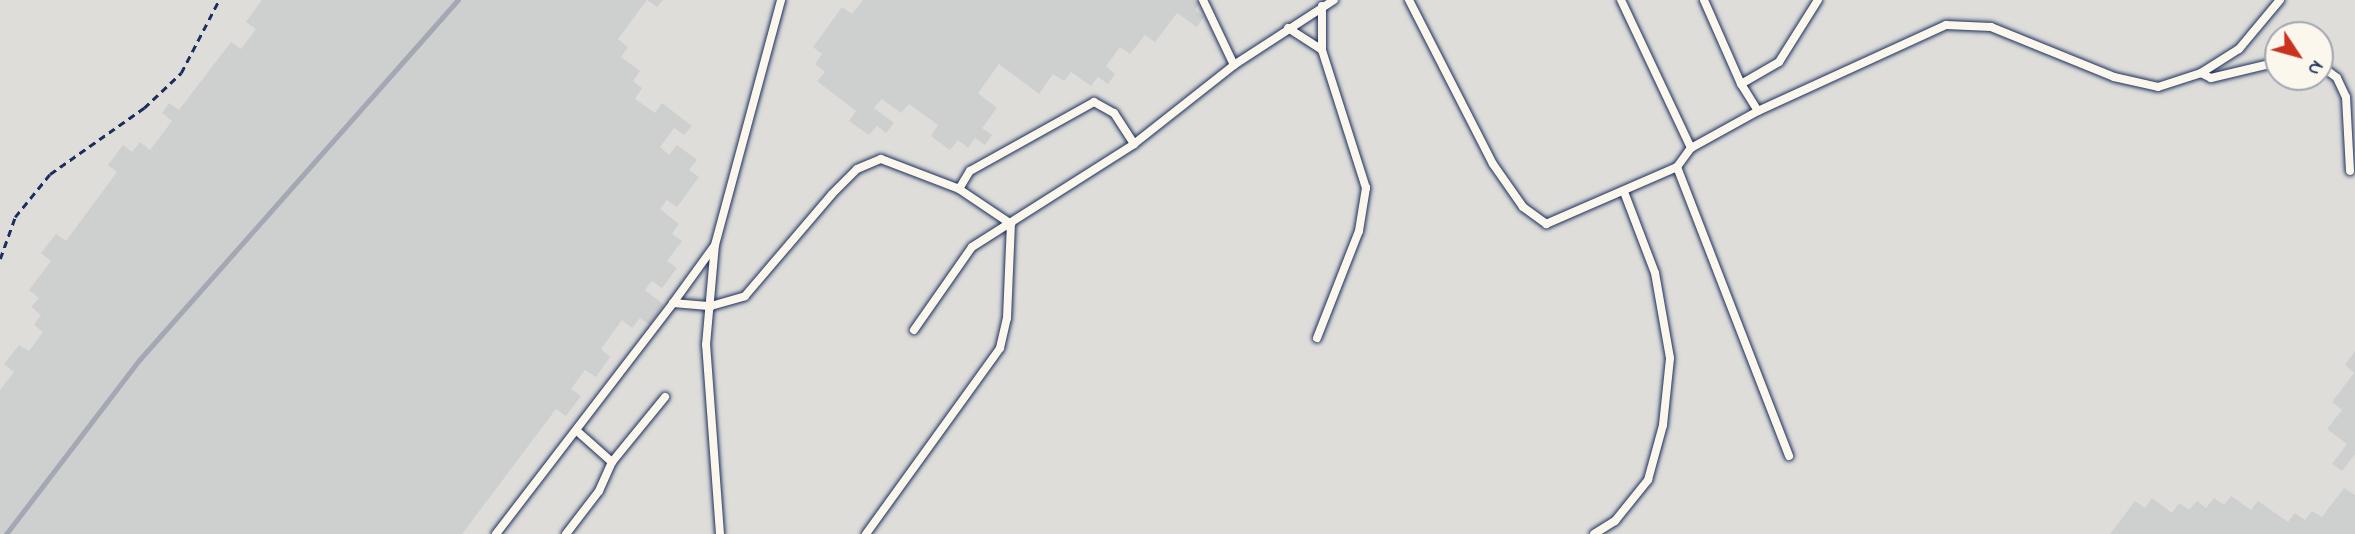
<!DOCTYPE html>
<html>
<head>
<meta charset="utf-8">
<style>
  body { margin:0 }
  #map { position:relative; width:2355px; height:534px; overflow:hidden; background:#eeebe4; font-family:"Indie Flower",sans-serif }
  div>[style] { position:absolute }
  .built>* { inset:0; background:#deddda }
  .green>* { inset:0; background:#cecfcf }
  .stream>* { height:5px; margin:-2.5px; padding:0 2.5px; transform-origin:2.5px; border-radius:2.5px; background:#a3a8b4 }
  .path>* { height:2.5px; margin-top:-1.25px; transform-origin:0; background:repeating-linear-gradient(90deg,#1b2f5e 0 7px,transparent 0 12px) }
  .roads { filter:drop-shadow(0 0 2px #1b2f5e) drop-shadow(0 0 2px #1b2f5e) }
  .service>* { height:8px; margin:-4px; padding:0 4px; transform-origin:4px; border-radius:4px; background:#fbf7ec }
  span { translate:-50% -50%; white-space:nowrap; text-align:center; line-height:1.15; -webkit-text-stroke:5px #fbf7ec; paint-order:stroke }
  .north { position:absolute; left:2264px; top:21px; width:70px; height:70px; box-sizing:border-box; background:#fbf7ec; border:2px solid #a1a7b3; border-radius:50%; rotate:126deg; font-size:19px; font-weight:700; line-height:28px; text-align:center; color:#1b2f5e }
  .north::after { content:''; display:block; margin:auto; width:24px; height:32px; background:#c8321e; clip-path:polygon(50% 0,100% 100%,50% 72%,0 100%) }
</style>
</head>
<body>
<div id="map">
  <div class="built">
    <i style="clip-path:polygon(evenodd,0 0,2355px 0,2355px 534px,0 534px,0 0,2278px 35px,2320px 35px,2320px 77px,2278px 77px,2278px 35px)"></i>
  </div>
  <div class="green">
    <i style="clip-path:polygon(262px 0,663px 0,657px 7px,647px 0,618px 39px,628px 47px,621px 57px,640px 71px,633px 81px,642px 88px,635px 99px,655px 113px,662px 103px,692px 126px,684px 135px,674px 128px,660px 147px,669px 155px,677px 145px,697px 160px,689px 170px,699px 177px,677px 207px,667px 200px,660px 209px,679px 224px,672px 234px,682px 241px,667px 261px,677px 268px,662px 288px,652px 281px,645px 290px,664px 305px,650px 325px,640px 318px,632px 328px,622px 320px,601px 349px,610px 357px,596px 377px,585px 370px,571px 389px,581px 396px,566px 416px,556px 409px,462px 534px,0 534px,0 390px,14px 372px,4px 364px,19px 345px,29px 351px,43px 332px,34px 325px,41px 315px,31px 307px,39px 298px,29px 290px,51px 261px,41px 253px,56px 234px,66px 241px,117px 172px,108px 165px,123px 145px,132px 152px,140px 142px,150px 150px,172px 121px,162px 113px,169px 103px,179px 110px,231px 42px,241px 49px,256px 29px,246px 22px)"></i>
    <i style="clip-path:polygon(863px 0,1202px 0,1195px 10px,1204px 17px,1197px 27px,1177px 13px,1155px 42px,1145px 35px,1130px 54px,1120px 47px,1106px 66px,1115px 74px,1108px 84px,1098px 77px,1091px 86px,1071px 72px,1064px 81px,1053px 74px,1039px 94px,999px 64px,978px 93px,997px 108px,982px 128px,992px 135px,985px 145px,975px 138px,968px 148px,958px 140px,950px 150px,931px 136px,938px 125px,909px 104px,901px 113px,882px 99px,874px 108px,894px 123px,886px 133px,877px 126px,869px 135px,849px 121px,856px 111px,817px 81px,825px 72px,815px 64px,822px 54px,813px 47px,842px 7px,852px 14px)"></i>
    <i style="clip-path:polygon(2355px 351px,2355px 454px,2342px 471px,2332px 464px,2347px 444px,2327px 429px,2342px 410px,2332px 402px,2354px 373px,2345px 365px)"></i>
    <i style="clip-path:polygon(2344px 488px,2355px 495px,2355px 534px,2110px 534px,2135px 501px,2145px 508px,2152px 498px,2172px 513px,2179px 503px,2189px 510px,2197px 501px,2206px 508px,2214px 498px,2224px 505px,2231px 496px,2251px 510px,2258px 501px,2288px 522px,2295px 513px,2305px 520px,2312px 511px,2322px 517px)"></i>
  </div>
  <div class="stream">
    <i style="left:6px;top:534px;width:220px;rotate:-52.6deg"></i>
    <i style="left:140px;top:359px;width:480px;rotate:-48.5deg"></i>
  </div>
  <div class="path">
    <i style="left:0;top:259px;width:45px;rotate:-70.3deg"></i>
    <i style="left:15px;top:217px;width:55px;rotate:-50.9deg"></i>
    <i style="left:50px;top:174px;width:115px;rotate:-35.1deg"></i>
    <i style="left:144px;top:108px;width:51px;rotate:-43.4deg"></i>
    <i style="left:181px;top:73px;width:82px;rotate:-62.5deg"></i>
  </div>
  <div class="roads">
    <div class="service">
      <i style="left:1203px;top:0;width:72px;rotate:64.5deg"></i>
      <i style="left:1409px;top:0;width:184px;rotate:62.9deg"></i>
      <i style="left:1493px;top:164px;width:52px;rotate:55.1deg"></i>
      <i style="left:1523px;top:207px;width:29px;rotate:36deg"></i>
      <i style="left:1546px;top:224px;width:143px;rotate:-23.5deg"></i>
      <i style="left:1677px;top:167px;width:24px;rotate:-54deg"></i>
      <i style="left:1691px;top:148px;width:164px;rotate:-115.3deg"></i>
      <i style="left:1288px;top:28px;width:40px;rotate:32.9deg"></i>
      <i style="left:1322px;top:50px;width:44px;rotate:-90deg"></i>
      <i style="left:2320px;top:65px;width:21px;rotate:37deg"></i>
      <i style="left:2337px;top:78px;width:21px;rotate:65deg"></i>
      <i style="left:2346px;top:97px;width:74px;rotate:86.9deg"></i>
      <i style="left:2201px;top:73px;width:11px;rotate:27deg"></i>
      <i style="left:2211px;top:78px;width:69px;rotate:-13.4deg"></i>
      <i style="left:1741px;top:84px;width:44px;rotate:-30.1deg"></i>
      <i style="left:1779px;top:62px;width:73px;rotate:-57.8deg"></i>
      <i style="left:1758px;top:111px;width:207px;rotate:-24.6deg"></i>
      <i style="left:1946px;top:25px;width:45px;rotate:2.5deg"></i>
      <i style="left:1991px;top:27px;width:133px;rotate:22.1deg"></i>
      <i style="left:2114px;top:77px;width:45px;rotate:12.8deg"></i>
      <i style="left:2158px;top:87px;width:45px;rotate:-18deg"></i>
      <i style="left:2201px;top:73px;width:45px;rotate:-32.3deg"></i>
      <i style="left:2239px;top:49px;width:64px;rotate:-50.1deg"></i>
      <i style="left:1691px;top:148px;width:77px;rotate:-28.9deg"></i>
      <i style="left:1758px;top:111px;width:32px;rotate:-122deg"></i>
      <i style="left:1741px;top:84px;width:92px;rotate:-113.8deg"></i>
      <i style="left:1677px;top:167px;width:310px;rotate:68.8deg"></i>
      <i style="left:959px;top:189px;width:21px;rotate:-59deg"></i>
      <i style="left:970px;top:171px;width:142px;rotate:-29.1deg"></i>
      <i style="left:1094px;top:102px;width:23px;rotate:29deg"></i>
      <i style="left:1114px;top:113px;width:37px;rotate:57deg"></i>
      <i style="left:715px;top:245px;width:72px;rotate:125.9deg"></i>
      <i style="left:673px;top:303px;width:38px;rotate:5deg"></i>
      <i style="left:711px;top:306px;width:35px;rotate:-16deg"></i>
      <i style="left:745px;top:296px;width:134px;rotate:-49.5deg"></i>
      <i style="left:832px;top:194px;width:35px;rotate:-45deg"></i>
      <i style="left:857px;top:169px;width:26px;rotate:-23deg"></i>
      <i style="left:881px;top:159px;width:84px;rotate:21deg"></i>
      <i style="left:959px;top:189px;width:63px;rotate:33.9deg"></i>
      <i style="left:914px;top:330px;width:101px;rotate:-55.1deg"></i>
      <i style="left:972px;top:247px;width:192px;rotate:-32.4deg"></i>
      <i style="left:1134px;top:144px;width:127px;rotate:-38.3deg"></i>
      <i style="left:1234px;top:65px;width:119px;rotate:-33deg"></i>
      <i style="left:1317px;top:338px;width:115px;rotate:-68.6deg"></i>
      <i style="left:1359px;top:231px;width:44px;rotate:-80.8deg"></i>
      <i style="left:1366px;top:188px;width:145px;rotate:-107.7deg"></i>
      <i style="left:577px;top:431px;width:47px;rotate:41.5deg"></i>
      <i style="left:496px;top:534px;width:291px;rotate:-52.5deg"></i>
      <i style="left:566px;top:534px;width:54px;rotate:-52.5deg"></i>
      <i style="left:599px;top:491px;width:32px;rotate:-66deg"></i>
      <i style="left:612px;top:462px;width:84px;rotate:-50.8deg"></i>
      <i style="left:720px;top:534px;width:190px;rotate:-94.2deg"></i>
      <i style="left:706px;top:345px;width:100px;rotate:-84.9deg"></i>
      <i style="left:715px;top:245px;width:254px;rotate:-74.9deg"></i>
      <i style="left:866px;top:534px;width:229px;rotate:-54.2deg"></i>
      <i style="left:1000px;top:348px;width:31px;rotate:-77deg"></i>
      <i style="left:1007px;top:318px;width:94px;rotate:-87.6deg"></i>
      <i style="left:1594px;top:534px;width:25px;rotate:-32deg"></i>
      <i style="left:1615px;top:521px;width:53px;rotate:-51.2deg"></i>
      <i style="left:1648px;top:480px;width:57px;rotate:-74.7deg"></i>
      <i style="left:1663px;top:425px;width:67px;rotate:-84deg"></i>
      <i style="left:1670px;top:358px;width:86px;rotate:-100deg"></i>
      <i style="left:1655px;top:273px;width:87px;rotate:-110.9deg"></i>
    </div>
  </div>
  <div class="north">N</div>
</div>
</body>
</html>
